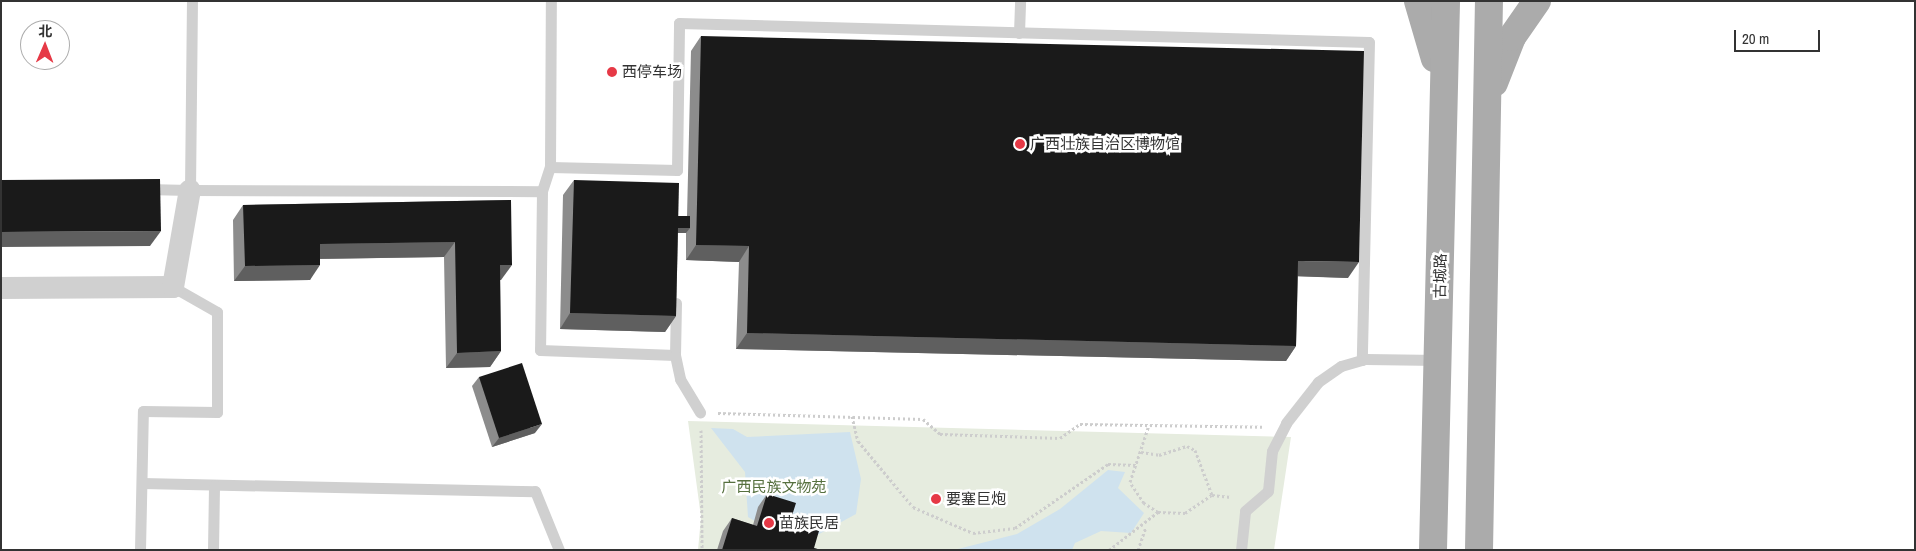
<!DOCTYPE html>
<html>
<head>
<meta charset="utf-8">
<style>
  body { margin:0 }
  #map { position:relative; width:1916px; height:551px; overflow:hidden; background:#fff; font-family:"Archivo Narrow","Noto Sans SC",sans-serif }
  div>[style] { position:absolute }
  .green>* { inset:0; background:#e6ecdf }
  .water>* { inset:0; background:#cfe2ee }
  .path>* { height:3px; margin-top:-1.5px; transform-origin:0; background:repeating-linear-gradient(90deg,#cdcdcd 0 2.5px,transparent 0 5px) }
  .service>* { height:11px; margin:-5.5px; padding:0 5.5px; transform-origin:5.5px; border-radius:5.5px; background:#d0d0d0 }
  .minor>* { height:22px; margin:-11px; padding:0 11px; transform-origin:11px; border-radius:11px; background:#d0d0d0 }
  .primary>* { height:28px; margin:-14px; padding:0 14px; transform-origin:14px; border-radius:14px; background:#ababab }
  .wall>* { inset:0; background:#8c8c8c }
  .shaded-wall>* { inset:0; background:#5f5f5f }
  .building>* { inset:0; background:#1a1a1a }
  .dots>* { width:14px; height:14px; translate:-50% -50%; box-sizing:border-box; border:2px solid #fff; border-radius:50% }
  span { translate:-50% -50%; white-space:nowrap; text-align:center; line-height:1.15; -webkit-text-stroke:5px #fff; paint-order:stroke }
  .poi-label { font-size:15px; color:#333 }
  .left { translate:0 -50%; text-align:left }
  .street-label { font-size:15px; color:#333 }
  .park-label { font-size:15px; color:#56703f }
  .frame { position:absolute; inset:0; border:2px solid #333; pointer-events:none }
  .north { position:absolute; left:20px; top:20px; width:50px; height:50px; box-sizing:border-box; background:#fff; border:1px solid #adadad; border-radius:50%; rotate:1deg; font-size:14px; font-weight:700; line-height:20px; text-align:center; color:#333 }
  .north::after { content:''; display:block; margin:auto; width:18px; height:22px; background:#e63946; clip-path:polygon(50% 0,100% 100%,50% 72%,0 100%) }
  .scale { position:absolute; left:1734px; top:30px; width:86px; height:22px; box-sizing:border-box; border:2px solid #333; border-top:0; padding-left:6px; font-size:15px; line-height:18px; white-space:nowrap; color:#333; -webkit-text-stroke:4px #fff; paint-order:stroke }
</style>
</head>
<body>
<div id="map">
  <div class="green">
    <i style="clip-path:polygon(688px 421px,1291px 437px,1274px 550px,698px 550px,701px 517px)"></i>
  </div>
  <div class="water">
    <i style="clip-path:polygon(711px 428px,733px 429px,747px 437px,850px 432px,861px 479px,856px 514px,810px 539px,768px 529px,748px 517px,745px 472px)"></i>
    <i style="clip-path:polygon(1108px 470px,1125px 472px,1118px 488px,1144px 513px,1131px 533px,1101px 531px,1075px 543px,1072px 550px,954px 550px,1017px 534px,1060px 509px)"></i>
  </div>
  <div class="path">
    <i style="left:718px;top:413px;width:205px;rotate:1.7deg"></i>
    <i style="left:923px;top:419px;width:23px;rotate:41deg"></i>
    <i style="left:940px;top:434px;width:120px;rotate:1.9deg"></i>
    <i style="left:1060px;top:438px;width:24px;rotate:-35deg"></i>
    <i style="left:1080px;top:424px;width:182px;rotate:0.9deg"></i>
    <i style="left:852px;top:416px;width:26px;rotate:77deg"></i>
    <i style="left:858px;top:441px;width:86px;rotate:50.2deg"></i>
    <i style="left:913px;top:507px;width:65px;rotate:23.4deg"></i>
    <i style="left:973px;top:533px;width:42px;rotate:-6.8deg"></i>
    <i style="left:1015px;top:528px;width:113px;rotate:-34.5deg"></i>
    <i style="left:1108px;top:464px;width:28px;rotate:2deg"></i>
    <i style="left:701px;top:430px;width:120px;rotate:89.5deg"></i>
    <i style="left:1141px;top:452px;width:18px;rotate:9deg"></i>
    <i style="left:1159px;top:455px;width:29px;rotate:-18deg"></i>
    <i style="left:1187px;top:446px;width:9px;rotate:27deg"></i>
    <i style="left:1195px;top:450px;width:48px;rotate:69.3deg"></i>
    <i style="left:1212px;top:495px;width:19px;rotate:6deg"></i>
    <i style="left:1158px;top:512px;width:27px;rotate:2deg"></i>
    <i style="left:1185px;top:513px;width:32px;rotate:-34deg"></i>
    <i style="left:1109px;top:550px;width:62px;rotate:-37.8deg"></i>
    <i style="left:1158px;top:512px;width:17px;rotate:-147deg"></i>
    <i style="left:1144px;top:503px;width:25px;rotate:-124deg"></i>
    <i style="left:1130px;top:482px;width:60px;rotate:-71.6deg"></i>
    <i style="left:1138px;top:550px;width:24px;rotate:-71deg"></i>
  </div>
  <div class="service">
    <i style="left:1019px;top:33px;width:32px;rotate:-88deg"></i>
    <i style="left:550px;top:167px;width:166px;rotate:-89.7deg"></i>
    <i style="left:145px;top:189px;width:45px;rotate:1.3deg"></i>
    <i style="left:190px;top:190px;width:189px;rotate:-89.4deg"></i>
    <i style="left:190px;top:190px;width:352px;rotate:0.2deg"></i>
    <i style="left:542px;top:191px;width:159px;rotate:90.7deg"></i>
    <i style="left:540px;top:350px;width:135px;rotate:2.1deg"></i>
    <i style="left:675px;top:355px;width:52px;rotate:-88.9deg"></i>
    <i style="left:542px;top:191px;width:25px;rotate:-72deg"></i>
    <i style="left:550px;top:167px;width:127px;rotate:1.4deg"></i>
    <i style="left:677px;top:170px;width:147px;rotate:-89.2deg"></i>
    <i style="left:679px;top:23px;width:690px;rotate:1.58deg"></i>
    <i style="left:1369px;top:42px;width:318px;rotate:91.3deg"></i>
    <i style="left:675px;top:355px;width:25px;rotate:78deg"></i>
    <i style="left:680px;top:379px;width:39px;rotate:59deg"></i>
    <i style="left:142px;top:483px;width:393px;rotate:1.2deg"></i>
    <i style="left:535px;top:491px;width:64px;rotate:67.9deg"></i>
    <i style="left:140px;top:550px;width:139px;rotate:-88.8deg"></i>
    <i style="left:143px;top:411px;width:74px;rotate:0.8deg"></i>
    <i style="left:217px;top:412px;width:100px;rotate:-90deg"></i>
    <i style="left:217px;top:312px;width:51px;rotate:-150.4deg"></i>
    <i style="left:213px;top:550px;width:65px;rotate:-89.1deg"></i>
    <i style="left:1241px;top:550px;width:39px;rotate:-84deg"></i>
    <i style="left:1245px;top:511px;width:30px;rotate:-41deg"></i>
    <i style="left:1268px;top:491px;width:40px;rotate:-84.3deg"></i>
    <i style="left:1272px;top:451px;width:31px;rotate:-63deg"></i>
    <i style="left:1286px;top:423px;width:52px;rotate:-52deg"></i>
    <i style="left:1318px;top:382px;width:28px;rotate:-35deg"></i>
    <i style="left:1341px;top:366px;width:26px;rotate:-16deg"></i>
    <i style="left:1366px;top:359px;width:72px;rotate:0.8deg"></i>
  </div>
  <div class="minor">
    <i style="left:1px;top:288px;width:172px;rotate:-0.3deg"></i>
    <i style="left:173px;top:287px;width:98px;rotate:-80.1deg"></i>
  </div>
  <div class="primary">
    <i style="left:1418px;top:1px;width:60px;rotate:73.7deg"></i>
    <i style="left:1494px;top:83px;width:49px;rotate:-68.6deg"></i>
    <i style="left:1512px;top:37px;width:44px;rotate:-55.2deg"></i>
    <i style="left:1433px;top:550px;width:549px;rotate:-88.64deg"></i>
    <i style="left:1479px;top:550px;width:549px;rotate:-88.96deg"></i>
  </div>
  <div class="wall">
    <i style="clip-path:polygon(701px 36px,1348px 278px,1298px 276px,1296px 346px,1286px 361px,736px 349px,739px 262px,686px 260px,686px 233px,678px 233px,676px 316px,665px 332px,560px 329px,563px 195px,574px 180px,678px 216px,687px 216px,691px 51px)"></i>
    <i style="clip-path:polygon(511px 200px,501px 280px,500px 280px,501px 351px,490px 367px,446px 368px,444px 257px,320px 259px,310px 280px,234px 281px,233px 220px,243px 205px)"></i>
    <i style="clip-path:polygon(479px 377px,535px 433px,492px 447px,472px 386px)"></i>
    <i style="clip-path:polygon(767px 494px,790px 522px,814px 548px,821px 550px,717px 550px,723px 531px,732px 518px,753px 525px,758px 507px)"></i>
  </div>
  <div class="shaded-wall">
    <i style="clip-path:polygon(671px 228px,690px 228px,686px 233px,668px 233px)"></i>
    <i style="clip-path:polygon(161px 231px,150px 246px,1px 247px,1px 232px)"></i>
    <i style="clip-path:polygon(455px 242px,444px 257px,309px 259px,320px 244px)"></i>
    <i style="clip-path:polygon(696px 245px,749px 246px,739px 262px,686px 260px)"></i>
    <i style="clip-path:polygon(1298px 261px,1359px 262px,1348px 278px,1288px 276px)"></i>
    <i style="clip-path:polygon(320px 265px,310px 280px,234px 281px,245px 266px)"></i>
    <i style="clip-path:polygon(500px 265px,512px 265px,501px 280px,489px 281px)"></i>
    <i style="clip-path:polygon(570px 313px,676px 316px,665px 332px,560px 329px)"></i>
    <i style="clip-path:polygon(747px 333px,1296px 346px,1286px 361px,736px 349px)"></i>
    <i style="clip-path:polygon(501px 351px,490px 367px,446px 368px,457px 353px)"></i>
    <i style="clip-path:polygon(542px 424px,535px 433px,492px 447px,499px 438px)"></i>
  </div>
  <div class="building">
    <i style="clip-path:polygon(701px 36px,1364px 51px,1359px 262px,1298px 261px,1296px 346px,747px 333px,749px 246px,696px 245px)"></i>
    <i style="clip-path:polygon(160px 179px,161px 231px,1px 232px,1px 180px)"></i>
    <i style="clip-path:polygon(574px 180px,679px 183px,676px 316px,570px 313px)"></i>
    <i style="clip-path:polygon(511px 200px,512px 265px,500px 265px,501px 351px,457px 353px,455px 242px,320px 244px,320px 265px,245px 266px,243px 205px)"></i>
    <i style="clip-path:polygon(678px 216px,690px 216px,690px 228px,678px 228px)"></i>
    <i style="clip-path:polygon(522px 363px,542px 424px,499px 438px,479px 377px)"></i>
    <i style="clip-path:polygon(767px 494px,796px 503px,790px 522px,819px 531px,814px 548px,821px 550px,722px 550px,732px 518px,757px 526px)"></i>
  </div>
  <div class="dots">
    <i style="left:612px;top:72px;background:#e63946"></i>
    <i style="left:1020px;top:144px;background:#e63946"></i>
    <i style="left:936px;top:499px;background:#e63946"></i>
    <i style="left:769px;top:523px;background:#e63946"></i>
  </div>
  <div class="poi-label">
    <span class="left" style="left:622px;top:72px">西停车场</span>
    <span class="left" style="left:1030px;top:144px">广西壮族自治区博物馆</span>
    <span class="left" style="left:946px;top:499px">要塞巨炮</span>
    <span class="left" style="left:779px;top:523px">苗族民居</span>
  </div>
  <div class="street-label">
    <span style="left:1440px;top:276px;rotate:-89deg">古城路</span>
  </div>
  <div class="park-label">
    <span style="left:774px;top:487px">广西民族文物苑</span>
  </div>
  <div class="frame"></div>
  <div class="north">北</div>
  <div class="scale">20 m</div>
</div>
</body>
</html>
